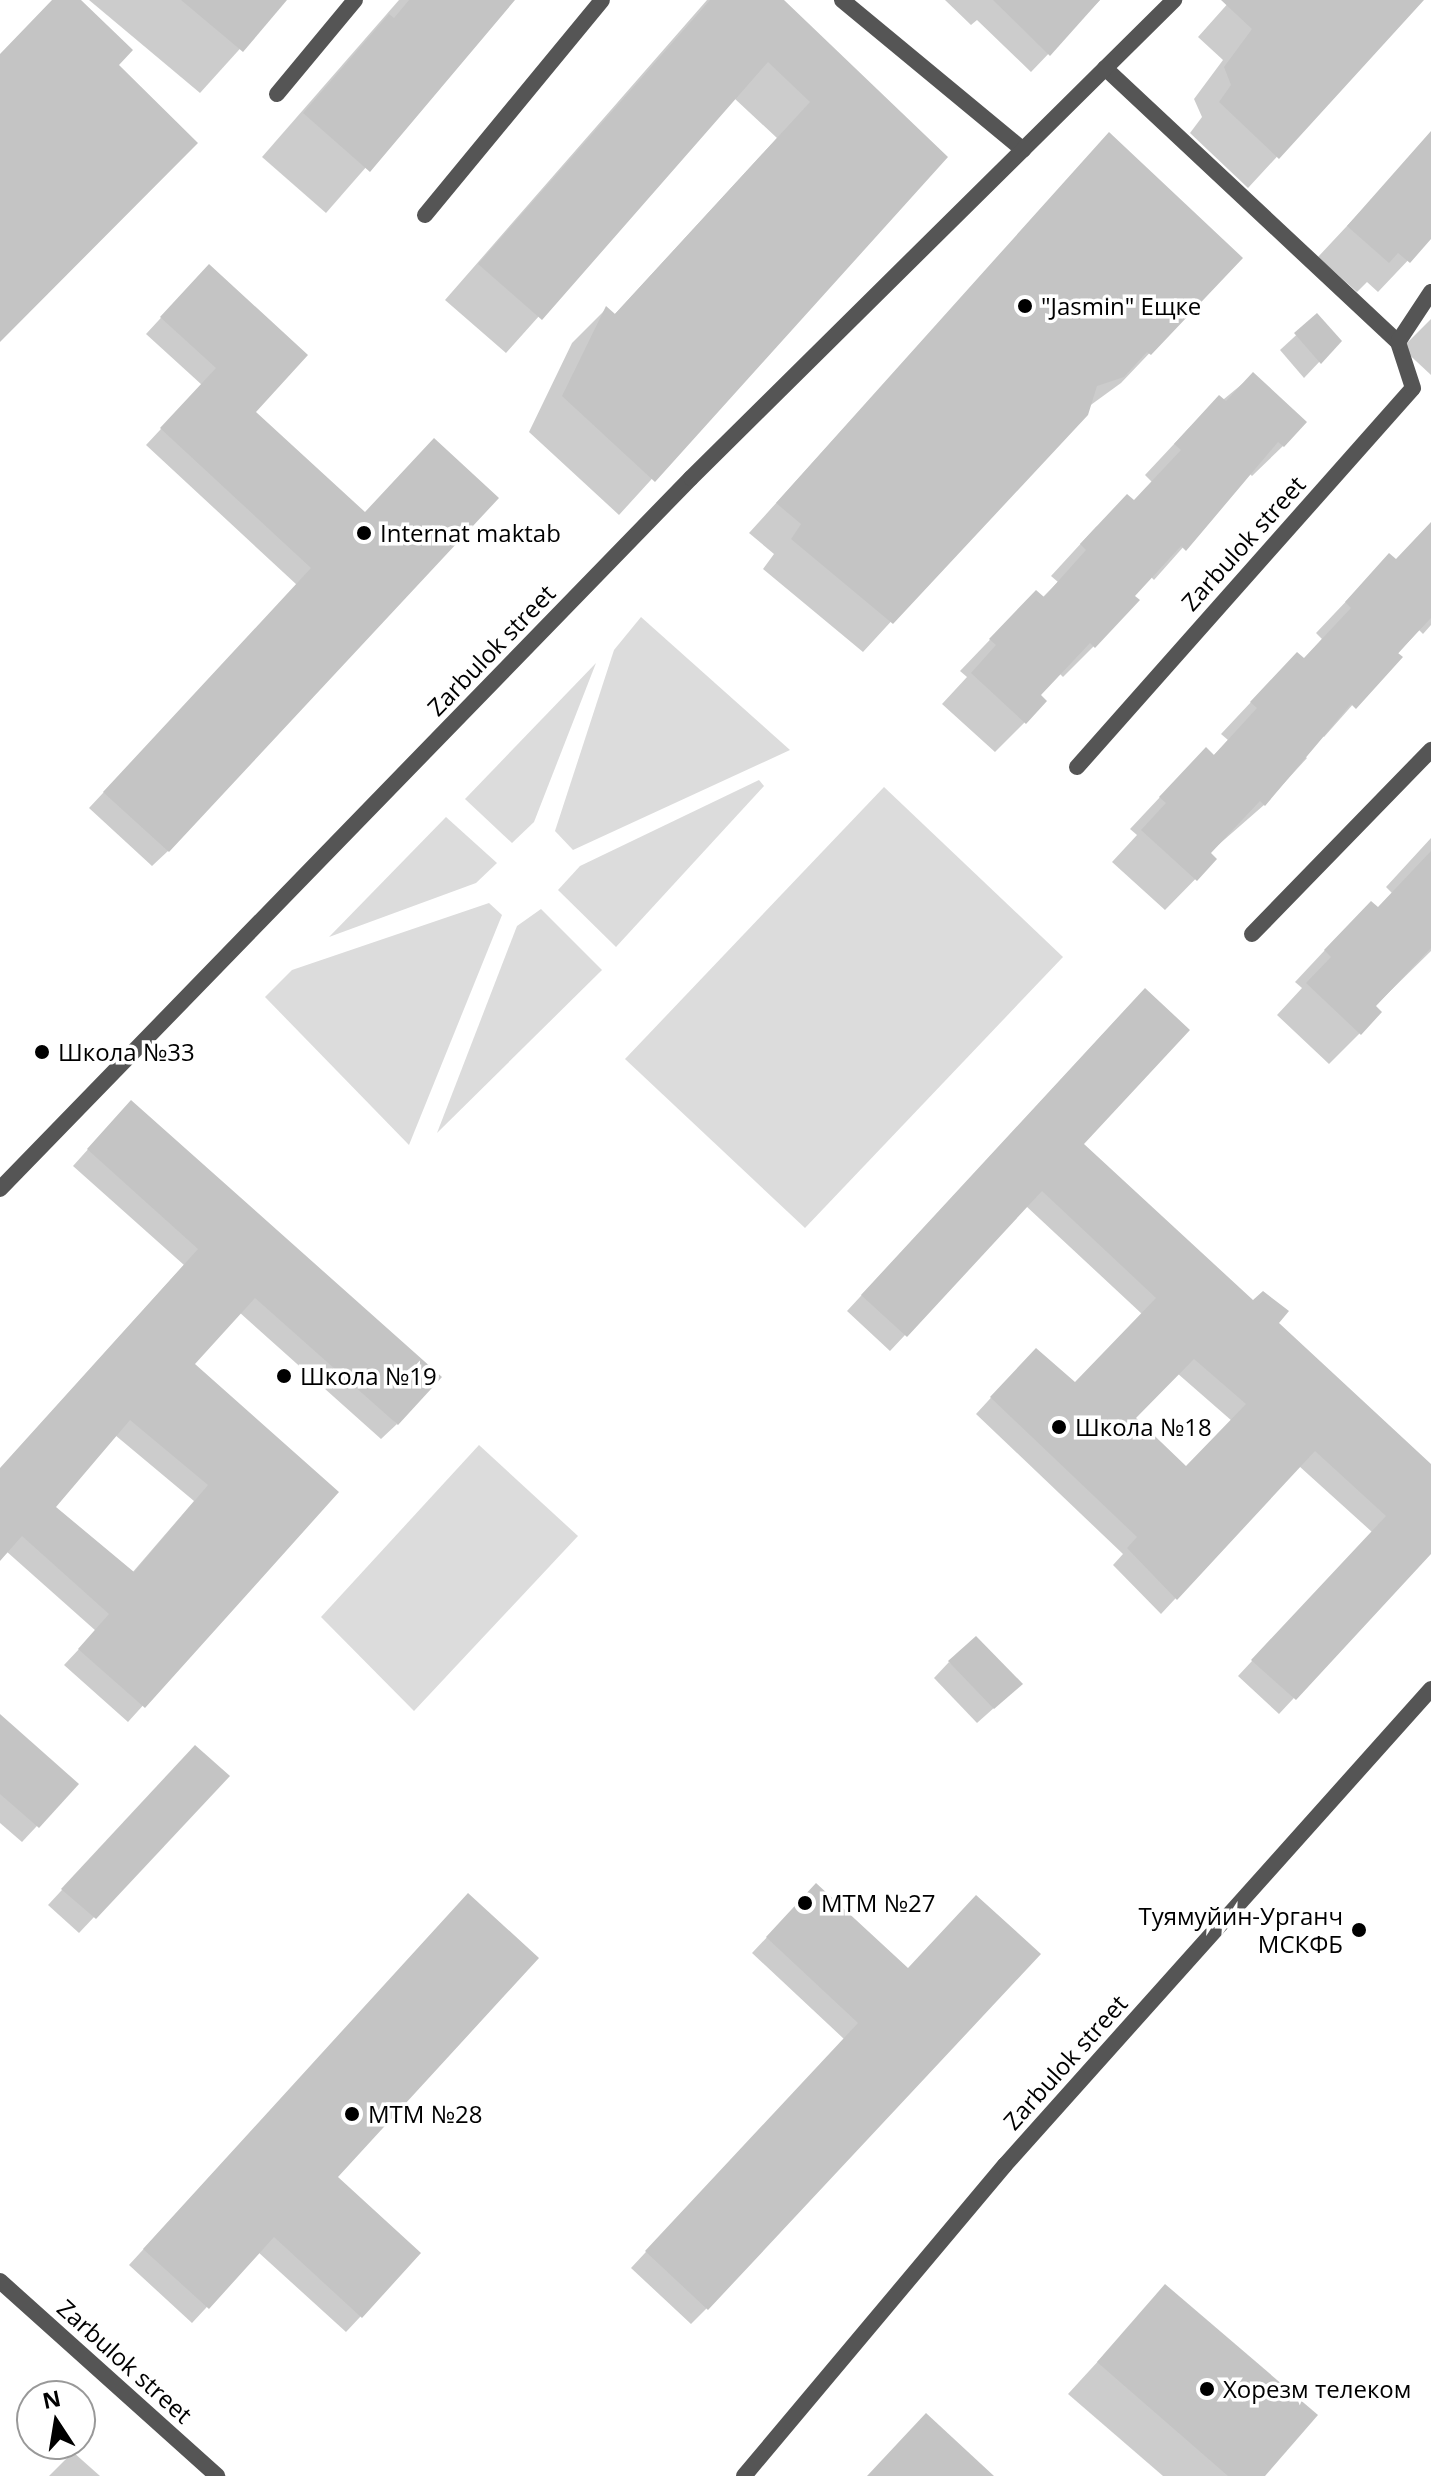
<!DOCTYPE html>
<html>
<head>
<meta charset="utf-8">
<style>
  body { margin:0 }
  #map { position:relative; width:1431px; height:2476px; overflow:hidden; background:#fff; font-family:"Open Sans",sans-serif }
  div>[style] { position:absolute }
  .green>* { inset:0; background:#dcdcdc }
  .shadow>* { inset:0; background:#0003 }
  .building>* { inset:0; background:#c4c4c4 }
  .minor>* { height:16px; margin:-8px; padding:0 8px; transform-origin:8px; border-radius:8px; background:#555 }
  .dots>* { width:22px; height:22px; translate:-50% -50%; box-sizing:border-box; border:4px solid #fff; border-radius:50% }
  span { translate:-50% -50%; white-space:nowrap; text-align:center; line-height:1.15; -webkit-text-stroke:7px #fff; paint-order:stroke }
  .poi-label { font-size:24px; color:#000 }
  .left { translate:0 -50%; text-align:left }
  .right { translate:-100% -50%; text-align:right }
  .street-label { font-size:24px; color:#000 }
  .north { position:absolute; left:16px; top:2380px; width:80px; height:80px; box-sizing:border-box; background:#fff; border:2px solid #999; border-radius:50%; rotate:348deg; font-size:22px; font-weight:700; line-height:32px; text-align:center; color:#000 }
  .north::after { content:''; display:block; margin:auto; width:28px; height:36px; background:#000; clip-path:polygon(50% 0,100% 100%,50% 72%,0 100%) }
</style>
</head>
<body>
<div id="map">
  <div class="green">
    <i style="clip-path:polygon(641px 617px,790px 750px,573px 850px,555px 831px,614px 650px)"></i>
    <i style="clip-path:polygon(596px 663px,534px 822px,512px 843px,465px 799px)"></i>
    <i style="clip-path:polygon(759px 780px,764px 786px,616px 947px,558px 890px,580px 866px)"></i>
    <i style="clip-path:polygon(884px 787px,1063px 957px,805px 1228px,625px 1059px)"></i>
    <i style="clip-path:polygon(446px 817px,497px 863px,476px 883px,329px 937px)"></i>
    <i style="clip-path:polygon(489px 903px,502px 915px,409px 1145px,265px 997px,292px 970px)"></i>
    <i style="clip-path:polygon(541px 909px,602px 970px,437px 1133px,517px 926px)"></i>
    <i style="clip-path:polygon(479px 1445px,578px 1536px,414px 1711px,321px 1617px)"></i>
  </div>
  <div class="shadow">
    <i style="clip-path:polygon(89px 0,284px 0,200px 93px)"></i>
    <i style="clip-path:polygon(399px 0,512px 0,326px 213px,262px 157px)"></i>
    <i style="clip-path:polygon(707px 0,781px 0,945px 157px,619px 515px,529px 432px,572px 343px,606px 309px,614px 315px,777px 138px,734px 98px,506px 353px,445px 300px)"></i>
    <i style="clip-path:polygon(945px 0,1100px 0,1031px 72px,977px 20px,971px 25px)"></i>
    <i style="clip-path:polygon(1231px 0,1422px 0,1248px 188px,1190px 133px,1202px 117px,1194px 99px,1223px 60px,1198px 37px)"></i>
    <i style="clip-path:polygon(1109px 135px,1240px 258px,1121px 383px,1088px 407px,863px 652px,763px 569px,774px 554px,749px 533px)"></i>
    <i style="clip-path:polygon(1431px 136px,1431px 236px,1378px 292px,1367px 282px,1357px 292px,1318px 257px)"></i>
    <i style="clip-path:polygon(194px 282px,253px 412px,364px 514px,168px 851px,152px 866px,89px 808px,297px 585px,146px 445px,202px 385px,146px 334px)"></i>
    <i style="clip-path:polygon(1317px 316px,1339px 341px,1304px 378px,1280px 350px)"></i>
    <i style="clip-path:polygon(1431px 319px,1431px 375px,1402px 348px)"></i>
    <i style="clip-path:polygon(1253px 375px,1283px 446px,1252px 476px,1249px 473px,1154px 580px,1150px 576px,1132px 596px,1137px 600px,1093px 647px,1063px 677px,1059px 673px,1038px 695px,1025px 722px,995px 752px,942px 704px,967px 677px,960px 671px,1006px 623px,1042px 598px,1058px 582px,1051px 576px,1096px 527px,1133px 502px,1152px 482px,1145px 475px,1189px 428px)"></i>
    <i style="clip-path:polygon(1431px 540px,1431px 625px,1423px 634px,1419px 630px,1324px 737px,1321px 734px,1302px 754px,1307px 758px,1264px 805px,1209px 853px,1215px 859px,1165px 910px,1112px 862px,1137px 835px,1130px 829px,1176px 780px,1213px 756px,1228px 740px,1221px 734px,1267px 685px,1303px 660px,1322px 639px,1316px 633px,1389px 556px,1395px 561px)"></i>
    <i style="clip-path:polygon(1431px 838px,1431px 951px,1374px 1007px,1360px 1033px,1329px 1064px,1277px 1015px,1302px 988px,1295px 982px,1340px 934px,1377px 909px,1392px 893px,1386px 887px)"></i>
    <i style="clip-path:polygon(evenodd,1129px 1006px,1081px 1144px,1431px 1466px,1431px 1551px,1279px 1714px,1238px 1676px,1372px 1532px,1299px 1466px,1161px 1614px,1113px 1565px,1123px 1554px,976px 1414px,1020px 1366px,1075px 1385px,1142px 1314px,1026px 1206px,890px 1351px,847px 1311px,1129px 1006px,1177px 1373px,1232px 1421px,1186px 1469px,1133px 1418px,1177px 1373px)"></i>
    <i style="clip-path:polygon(evenodd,116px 1118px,397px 1424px,381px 1439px,239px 1312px,193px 1364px,336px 1492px,128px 1722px,64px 1665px,96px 1631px,6px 1551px,0 1558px,0 1469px,184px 1265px,73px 1166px,116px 1118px,115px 1435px,194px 1501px,132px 1573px,53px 1507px,115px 1435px)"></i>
    <i style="clip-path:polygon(949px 1662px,1004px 1699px,977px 1723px,934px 1678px)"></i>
    <i style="clip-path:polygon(0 1716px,76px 1784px,22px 1842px,0 1823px)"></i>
    <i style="clip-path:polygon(180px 1763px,227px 1776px,79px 1933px,48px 1905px)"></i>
    <i style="clip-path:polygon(801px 1901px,907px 1970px,707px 2308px,691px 2324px,631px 2268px,844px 2039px,752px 1953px)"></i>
    <i style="clip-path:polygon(453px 1911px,336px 2177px,361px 2316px,346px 2332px,258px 2252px,192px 2323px,129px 2265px)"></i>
    <i style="clip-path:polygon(1166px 2287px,1263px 2476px,1163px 2476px,1068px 2394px)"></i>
    <i style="clip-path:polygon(73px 2452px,100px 2476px,49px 2476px)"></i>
  </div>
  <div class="building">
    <i style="clip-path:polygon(52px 0,81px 0,133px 50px,119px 65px,198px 143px,0 342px,0 54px)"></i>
    <i style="clip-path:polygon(181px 0,287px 0,243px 52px)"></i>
    <i style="clip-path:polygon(409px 0,515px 0,370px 172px,303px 113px,389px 14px,394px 18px)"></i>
    <i style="clip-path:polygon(710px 0,784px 0,948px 157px,655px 482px,562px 396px,606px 306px,615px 314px,810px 102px,768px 62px,542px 320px,478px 264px)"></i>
    <i style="clip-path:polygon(993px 0,1100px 0,1050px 56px)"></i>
    <i style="clip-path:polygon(1221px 0,1424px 0,1279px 159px,1219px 102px,1231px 85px,1224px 67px,1252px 29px)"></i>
    <i style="clip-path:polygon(1431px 131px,1431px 239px,1410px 263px,1398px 253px,1389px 263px,1347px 226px)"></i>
    <i style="clip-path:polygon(1109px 132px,1243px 258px,1151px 355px,1147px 352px,1124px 377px,1097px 386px,1088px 415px,893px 624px,791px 539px,801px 524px,776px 503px)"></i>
    <i style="clip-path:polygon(209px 264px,308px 355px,256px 412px,365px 512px,434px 438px,499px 498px,169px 852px,103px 792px,311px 568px,160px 428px,216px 368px,160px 317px)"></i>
    <i style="clip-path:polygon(1317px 313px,1342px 341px,1321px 364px,1294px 333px)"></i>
    <i style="clip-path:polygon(1253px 372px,1307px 422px,1284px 447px,1278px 442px,1186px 551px,1181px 546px,1135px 596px,1140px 600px,1095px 648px,1090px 643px,1041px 695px,1047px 701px,1026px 724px,971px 673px,996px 645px,989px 639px,1036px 590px,1044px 597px,1086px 550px,1080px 544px,1127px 494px,1134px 500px,1181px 450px,1174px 444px,1219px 395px,1226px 401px)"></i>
    <i style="clip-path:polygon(1431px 522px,1431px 618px,1398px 653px,1403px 657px,1356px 709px,1351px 704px,1265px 806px,1260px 801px,1211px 853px,1217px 859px,1197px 881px,1141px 830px,1166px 803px,1159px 797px,1206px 747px,1214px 755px,1257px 708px,1250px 702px,1297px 652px,1304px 658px,1351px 608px,1345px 602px,1389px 553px,1396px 559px)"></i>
    <i style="clip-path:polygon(1431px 851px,1431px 948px,1376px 1006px,1382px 1012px,1361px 1035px,1306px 983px,1331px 957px,1324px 950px,1371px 901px,1378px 907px)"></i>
    <i style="clip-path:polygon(evenodd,1145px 988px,1190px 1030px,1084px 1144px,1253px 1300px,1263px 1291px,1289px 1311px,1279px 1323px,1431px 1464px,1431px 1554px,1296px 1700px,1251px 1660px,1386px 1516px,1315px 1451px,1177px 1600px,1127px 1548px,1137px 1537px,990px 1397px,1036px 1348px,1075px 1382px,1156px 1298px,1042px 1191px,907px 1337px,861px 1295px,1145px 988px,1194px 1359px,1246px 1404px,1186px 1466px,1136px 1418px,1194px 1359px)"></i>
    <i style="clip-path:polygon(evenodd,131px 1100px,442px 1377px,398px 1425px,255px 1298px,195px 1364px,339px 1492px,145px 1708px,78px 1649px,109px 1614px,22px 1536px,0 1561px,0 1468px,198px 1249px,87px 1149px,131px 1100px,130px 1420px,208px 1485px,134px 1572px,56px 1507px,130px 1420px)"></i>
    <i style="clip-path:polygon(976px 1636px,1023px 1684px,994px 1709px,948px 1661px)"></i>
    <i style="clip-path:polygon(0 1714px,79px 1784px,39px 1828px,0 1794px)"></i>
    <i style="clip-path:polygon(195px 1745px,230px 1776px,96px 1919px,61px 1889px)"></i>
    <i style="clip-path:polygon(816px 1883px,908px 1968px,976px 1895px,1041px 1954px,708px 2310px,645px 2251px,858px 2023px,766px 1937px)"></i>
    <i style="clip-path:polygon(468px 1893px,539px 1958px,338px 2177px,421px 2253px,362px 2318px,274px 2237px,209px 2309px,143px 2249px)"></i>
    <i style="clip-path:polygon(1165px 2284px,1318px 2415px,1265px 2476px,1228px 2476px,1097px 2362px)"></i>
    <i style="clip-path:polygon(926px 2413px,994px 2476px,867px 2476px)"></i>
  </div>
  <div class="minor">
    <i style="left:842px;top:0;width:235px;rotate:39.6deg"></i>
    <i style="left:1105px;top:68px;width:401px;rotate:43.1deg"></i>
    <i style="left:277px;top:94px;width:122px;rotate:-50.3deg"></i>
    <i style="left:425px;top:215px;width:278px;rotate:-50.5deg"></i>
    <i style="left:1077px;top:767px;width:506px;rotate:-48.44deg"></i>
    <i style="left:1413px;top:388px;width:48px;rotate:-108.1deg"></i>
    <i style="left:1398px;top:342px;width:60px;rotate:-56.6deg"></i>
    <i style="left:1252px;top:934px;width:257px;rotate:-45.8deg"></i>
    <i style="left:0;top:1189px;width:991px;rotate:-45.82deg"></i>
    <i style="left:691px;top:478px;width:680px;rotate:-44.7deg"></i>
    <i style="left:0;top:2281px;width:292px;rotate:41.9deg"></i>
    <i style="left:744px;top:2476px;width:406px;rotate:-50deg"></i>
    <i style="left:1005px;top:2165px;width:639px;rotate:-48.17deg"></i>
  </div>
  <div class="dots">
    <i style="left:1025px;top:306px;background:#000"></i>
    <i style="left:364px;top:533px;background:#000"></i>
    <i style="left:42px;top:1052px;background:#000"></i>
    <i style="left:284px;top:1376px;background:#000"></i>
    <i style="left:1059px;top:1427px;background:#000"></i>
    <i style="left:805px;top:1903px;background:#000"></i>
    <i style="left:1359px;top:1930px;background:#000"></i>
    <i style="left:352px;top:2114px;background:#000"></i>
    <i style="left:1207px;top:2389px;background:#000"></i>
  </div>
  <div class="poi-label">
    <span class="left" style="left:1041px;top:306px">"Jasmin" Ещке</span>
    <span class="left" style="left:380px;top:533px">Internat maktab</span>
    <span class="left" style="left:58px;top:1052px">Школа №33</span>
    <span class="left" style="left:300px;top:1376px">Школа №19</span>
    <span class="left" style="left:1075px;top:1427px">Школа №18</span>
    <span class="left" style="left:821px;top:1903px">MTM №27</span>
    <span class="right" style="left:1343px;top:1930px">Туямуйин-Урганч<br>МСКФБ</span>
    <span class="left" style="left:368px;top:2114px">MTM №28</span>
    <span class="left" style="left:1223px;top:2389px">Хорезм телеком</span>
  </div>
  <div class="street-label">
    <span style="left:1243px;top:543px;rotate:-48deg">Zarbulok street</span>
    <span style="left:491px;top:650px;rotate:-46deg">Zarbulok street</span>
    <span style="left:1065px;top:2062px;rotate:-48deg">Zarbulok street</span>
    <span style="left:125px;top:2361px;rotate:42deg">Zarbulok street</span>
  </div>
  <div class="north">N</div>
</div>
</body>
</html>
